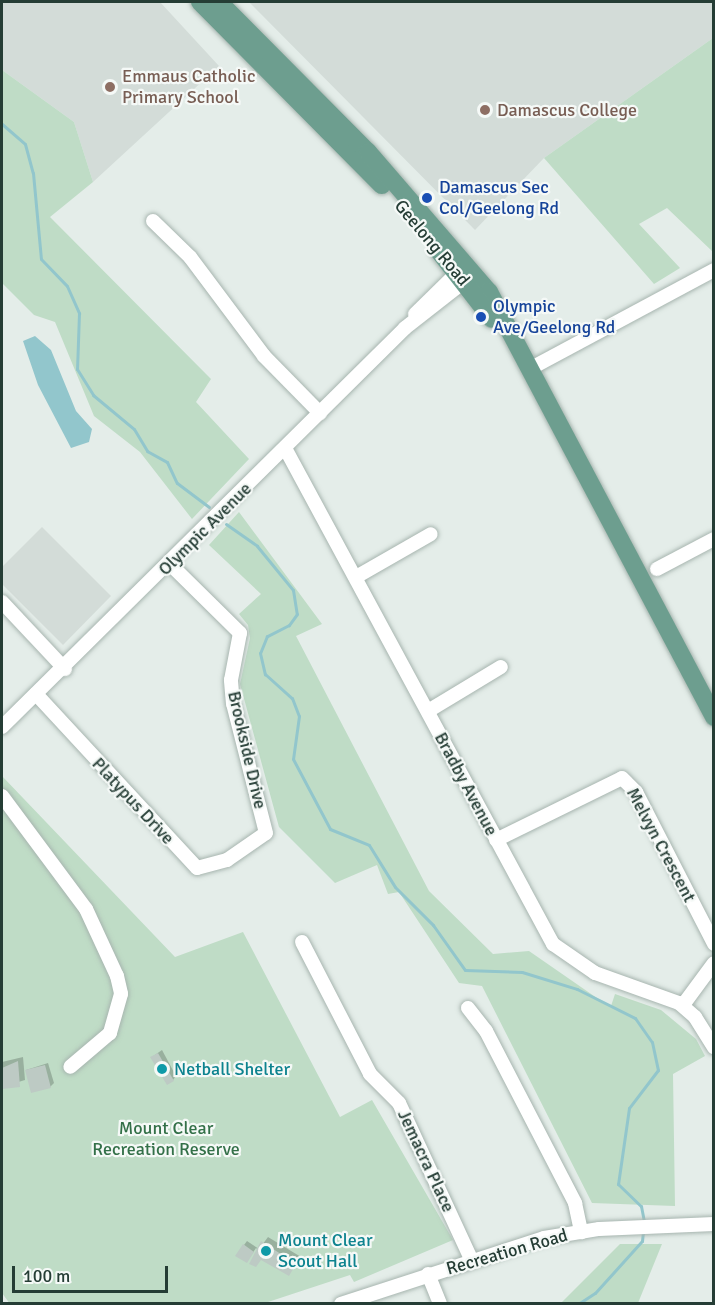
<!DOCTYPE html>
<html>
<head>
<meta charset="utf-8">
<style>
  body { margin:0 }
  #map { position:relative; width:715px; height:1305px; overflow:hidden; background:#e4ede9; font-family:Signika,sans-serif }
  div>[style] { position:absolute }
  .built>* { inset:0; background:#d3dcd8 }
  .green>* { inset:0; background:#bfdcc6 }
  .water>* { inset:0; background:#92c6cc }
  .shadow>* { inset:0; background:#0003 }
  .stream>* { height:3px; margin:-1.5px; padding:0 1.5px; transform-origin:1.5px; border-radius:1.5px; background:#92c6cc }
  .building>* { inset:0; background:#bdcac4 }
  .roads { filter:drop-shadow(0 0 2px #a7b5af) drop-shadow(0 0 2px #a7b5af) }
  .minor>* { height:14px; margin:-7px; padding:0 7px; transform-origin:7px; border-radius:7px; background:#fff }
  .major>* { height:18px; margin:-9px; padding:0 9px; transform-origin:9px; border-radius:9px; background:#6d9e8f }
  .dots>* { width:16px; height:16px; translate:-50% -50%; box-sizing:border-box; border:3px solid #f5f9f7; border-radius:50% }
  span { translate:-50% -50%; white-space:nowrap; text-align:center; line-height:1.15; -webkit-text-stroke:4.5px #f5f9f7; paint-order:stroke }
  .education-label { font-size:18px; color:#785e54 }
  .left { translate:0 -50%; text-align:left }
  .transit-label { font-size:18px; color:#164399 }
  .street-label { font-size:18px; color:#253d35 }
  .culture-label { font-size:18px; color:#0d838f }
  .park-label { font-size:18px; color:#337048 }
  .frame { position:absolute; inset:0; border:3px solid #253d35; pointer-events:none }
  .scale { position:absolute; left:12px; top:1266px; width:156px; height:27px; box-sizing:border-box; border:3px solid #253d35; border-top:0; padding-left:8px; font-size:18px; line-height:21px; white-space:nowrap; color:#253d35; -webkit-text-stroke:4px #f5f9f7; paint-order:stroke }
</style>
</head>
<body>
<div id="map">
  <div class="built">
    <i style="clip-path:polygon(2px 2px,160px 2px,219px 66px,93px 182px,74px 122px,2px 70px)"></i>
    <i style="clip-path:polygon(249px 2px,713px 2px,713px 38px,544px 158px,475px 230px)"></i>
    <i style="clip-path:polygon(42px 527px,111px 596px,63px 645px,2px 584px,2px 567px)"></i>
  </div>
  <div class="green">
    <i style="clip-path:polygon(713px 38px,713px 252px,667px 208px,639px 224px,680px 268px,654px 284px,544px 158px)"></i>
    <i style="clip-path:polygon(2px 70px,74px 122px,93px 182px,50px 217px,211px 379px,196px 402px,249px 459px,192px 519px,140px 452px,94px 416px,55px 322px,34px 315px,2px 283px)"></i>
    <i style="clip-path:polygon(239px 512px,322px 624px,296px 636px,429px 891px,493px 954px,529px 951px,607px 1005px,611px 1006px,615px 994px,661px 1010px,696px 1039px,705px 1056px,673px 1074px,675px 1206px,592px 1203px,482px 986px,459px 983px,399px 892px,388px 894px,377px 865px,335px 883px,279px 827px,240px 684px,250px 638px,248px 625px,239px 614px,261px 594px,209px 545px)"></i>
    <i style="clip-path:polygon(2px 776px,175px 957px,243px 932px,340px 1117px,372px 1100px,453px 1240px,354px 1282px,350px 1275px,265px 1303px,10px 1304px,2px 1293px)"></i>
    <i style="clip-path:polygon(620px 1244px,662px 1244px,638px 1303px,561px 1303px)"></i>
  </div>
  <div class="water">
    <i style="clip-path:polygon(35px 336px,51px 350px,76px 411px,92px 429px,89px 442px,71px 448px,38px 385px,23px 341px)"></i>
  </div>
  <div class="shadow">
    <i style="clip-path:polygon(162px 1050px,176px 1076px,173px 1080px,152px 1057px)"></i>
    <i style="clip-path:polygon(23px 1057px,25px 1080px,2px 1087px,2px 1062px)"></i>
    <i style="clip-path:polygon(48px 1063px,54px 1083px,50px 1087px,26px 1070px)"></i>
    <i style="clip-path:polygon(268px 1237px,301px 1257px,288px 1274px,256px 1248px,250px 1257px,244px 1245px,247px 1241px,259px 1249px)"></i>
  </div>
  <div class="stream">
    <i style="left:2px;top:124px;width:30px;rotate:41deg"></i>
    <i style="left:25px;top:144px;width:30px;rotate:75deg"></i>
    <i style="left:33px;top:173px;width:86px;rotate:84.7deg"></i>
    <i style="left:41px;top:259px;width:37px;rotate:46deg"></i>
    <i style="left:67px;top:286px;width:30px;rotate:66deg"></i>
    <i style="left:79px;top:313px;width:56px;rotate:92deg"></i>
    <i style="left:77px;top:369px;width:31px;rotate:58deg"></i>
    <i style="left:93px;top:395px;width:53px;rotate:39.7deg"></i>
    <i style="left:134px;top:429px;width:26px;rotate:59deg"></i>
    <i style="left:147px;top:451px;width:23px;rotate:29deg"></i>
    <i style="left:167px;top:462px;width:23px;rotate:65deg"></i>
    <i style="left:177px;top:483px;width:40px;rotate:37deg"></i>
    <i style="left:226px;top:524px;width:38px;rotate:35deg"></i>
    <i style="left:257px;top:546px;width:57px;rotate:50.7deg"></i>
    <i style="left:293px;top:590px;width:24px;rotate:81deg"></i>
    <i style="left:297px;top:614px;width:14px;rotate:126deg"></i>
    <i style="left:289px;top:625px;width:25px;rotate:153deg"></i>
    <i style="left:267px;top:636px;width:18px;rotate:112deg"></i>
    <i style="left:260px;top:653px;width:22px;rotate:77deg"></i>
    <i style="left:265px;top:674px;width:36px;rotate:42deg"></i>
    <i style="left:292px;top:698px;width:19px;rotate:69deg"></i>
    <i style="left:299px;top:716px;width:43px;rotate:97.9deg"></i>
    <i style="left:293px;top:759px;width:79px;rotate:62.1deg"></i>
    <i style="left:330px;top:829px;width:42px;rotate:22.3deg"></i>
    <i style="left:369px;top:845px;width:49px;rotate:58.2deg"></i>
    <i style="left:395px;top:887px;width:54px;rotate:45deg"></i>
    <i style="left:433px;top:925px;width:55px;rotate:54.6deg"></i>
    <i style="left:465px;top:970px;width:57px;rotate:2deg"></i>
    <i style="left:522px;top:972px;width:58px;rotate:17.2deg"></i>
    <i style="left:577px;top:989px;width:65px;rotate:26.6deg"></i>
    <i style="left:635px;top:1018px;width:29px;rotate:55deg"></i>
    <i style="left:652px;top:1042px;width:29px;rotate:78deg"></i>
    <i style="left:658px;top:1070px;width:48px;rotate:127.3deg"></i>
    <i style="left:629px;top:1108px;width:77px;rotate:98.2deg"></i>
    <i style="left:618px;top:1184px;width:32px;rotate:44deg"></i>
    <i style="left:641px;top:1206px;width:16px;rotate:79deg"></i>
    <i style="left:578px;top:1304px;width:20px;rotate:-33deg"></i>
    <i style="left:595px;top:1293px;width:70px;rotate:-47.9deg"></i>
    <i style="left:642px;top:1241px;width:10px;rotate:-84deg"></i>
  </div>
  <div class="building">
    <i style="clip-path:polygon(158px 1053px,174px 1081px,167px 1085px,150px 1057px)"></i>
    <i style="clip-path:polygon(18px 1061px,20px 1087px,2px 1089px,2px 1068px)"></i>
    <i style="clip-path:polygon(45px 1065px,51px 1088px,31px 1093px,25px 1070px)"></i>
    <i style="clip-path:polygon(261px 1241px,296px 1264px,289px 1276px,261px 1260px,256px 1267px,249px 1264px)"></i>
    <i style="clip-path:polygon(243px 1244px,254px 1252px,247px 1263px,235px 1256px)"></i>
  </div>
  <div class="roads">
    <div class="minor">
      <i style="left:153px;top:221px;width:52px;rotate:44.2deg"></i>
      <i style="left:190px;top:257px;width:124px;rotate:53.2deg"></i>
      <i style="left:264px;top:356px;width:80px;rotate:45.5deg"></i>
      <i style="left:415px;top:314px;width:67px;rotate:-44.4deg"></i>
      <i style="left:533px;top:367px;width:205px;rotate:-28.2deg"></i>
      <i style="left:285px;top:448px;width:564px;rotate:61.62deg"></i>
      <i style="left:553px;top:944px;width:51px;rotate:34.6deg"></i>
      <i style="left:595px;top:973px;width:89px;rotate:19.7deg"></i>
      <i style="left:679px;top:1003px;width:21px;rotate:41deg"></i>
      <i style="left:695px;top:1017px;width:36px;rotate:58deg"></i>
      <i style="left:657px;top:569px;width:64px;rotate:-27.8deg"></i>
      <i style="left:356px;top:577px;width:86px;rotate:-29.8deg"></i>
      <i style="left:2px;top:602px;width:92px;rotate:46.8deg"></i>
      <i style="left:36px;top:694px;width:237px;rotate:47.2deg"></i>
      <i style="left:197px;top:868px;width:31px;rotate:-15deg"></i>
      <i style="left:227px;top:860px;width:47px;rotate:-34.7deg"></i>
      <i style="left:266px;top:833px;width:133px;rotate:-104.3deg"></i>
      <i style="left:233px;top:704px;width:24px;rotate:-95deg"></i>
      <i style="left:231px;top:680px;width:48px;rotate:-79.2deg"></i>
      <i style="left:240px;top:633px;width:98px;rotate:-135.4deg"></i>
      <i style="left:428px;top:711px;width:85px;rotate:-31.1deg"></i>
      <i style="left:2px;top:727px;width:567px;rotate:-44.71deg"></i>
      <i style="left:405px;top:328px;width:83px;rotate:-38.1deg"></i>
      <i style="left:2px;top:796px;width:141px;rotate:53.4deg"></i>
      <i style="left:86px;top:909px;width:74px;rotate:65.2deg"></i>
      <i style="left:117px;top:976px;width:18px;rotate:77deg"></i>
      <i style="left:121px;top:994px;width:41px;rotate:105.8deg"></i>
      <i style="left:110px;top:1033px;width:52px;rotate:139.6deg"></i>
      <i style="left:496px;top:840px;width:140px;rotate:-26.2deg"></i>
      <i style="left:622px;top:778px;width:20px;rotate:45deg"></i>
      <i style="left:636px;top:792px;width:171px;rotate:62.8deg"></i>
      <i style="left:302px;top:942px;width:148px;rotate:62.7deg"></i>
      <i style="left:370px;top:1074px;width:41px;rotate:45deg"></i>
      <i style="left:399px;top:1103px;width:174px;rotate:65.2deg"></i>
      <i style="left:683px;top:1005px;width:52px;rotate:-53.6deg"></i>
      <i style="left:468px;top:1008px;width:29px;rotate:52deg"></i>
      <i style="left:486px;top:1031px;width:194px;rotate:62.6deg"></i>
      <i style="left:575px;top:1203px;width:30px;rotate:78deg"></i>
      <i style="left:428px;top:1274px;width:32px;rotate:68deg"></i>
      <i style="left:341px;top:1304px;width:213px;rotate:-18deg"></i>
      <i style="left:544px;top:1238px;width:56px;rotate:-9.3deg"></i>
      <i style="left:599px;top:1229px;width:115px;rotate:-2.5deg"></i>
    </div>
    <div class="major">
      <i style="left:200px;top:2px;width:258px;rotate:45.2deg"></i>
      <i style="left:219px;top:2px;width:211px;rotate:45.2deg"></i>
      <i style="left:368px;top:152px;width:185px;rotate:49.2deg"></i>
      <i style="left:489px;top:292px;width:481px;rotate:62.1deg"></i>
      <i style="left:439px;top:251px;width:86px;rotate:52.1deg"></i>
    </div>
  </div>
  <div class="dots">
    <i style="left:110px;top:87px;background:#8d6e63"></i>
    <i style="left:485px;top:110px;background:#8d6e63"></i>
    <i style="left:427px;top:198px;background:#1a4fb4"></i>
    <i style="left:481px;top:317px;background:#1a4fb4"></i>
    <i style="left:162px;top:1069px;background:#0f9aa8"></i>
    <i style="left:266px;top:1251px;background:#0f9aa8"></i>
  </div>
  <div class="education-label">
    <span class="left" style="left:122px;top:87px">Emmaus Catholic<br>Primary School</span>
    <span class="left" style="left:497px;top:110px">Damascus College</span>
  </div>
  <div class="transit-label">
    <span class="left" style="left:439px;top:198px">Damascus Sec<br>Col/Geelong Rd</span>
    <span class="left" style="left:493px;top:317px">Olympic<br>Ave/Geelong Rd</span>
  </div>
  <div class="street-label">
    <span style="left:432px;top:243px;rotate:50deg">Geelong Road</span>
    <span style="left:205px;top:529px;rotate:-45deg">Olympic Avenue</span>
    <span style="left:247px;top:750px;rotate:77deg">Brookside Drive</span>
    <span style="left:466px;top:784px;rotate:62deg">Bradby Avenue</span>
    <span style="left:133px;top:801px;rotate:47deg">Platypus Drive</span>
    <span style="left:661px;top:845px;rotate:62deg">Melvyn Crescent</span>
    <span style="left:426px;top:1161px;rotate:65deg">Jemacra Place</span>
    <span style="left:507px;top:1252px;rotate:-16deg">Recreation Road</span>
  </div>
  <div class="culture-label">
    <span class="left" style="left:174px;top:1069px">Netball Shelter</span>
    <span class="left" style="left:278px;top:1251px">Mount Clear<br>Scout Hall</span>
  </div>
  <div class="park-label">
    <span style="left:166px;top:1139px">Mount Clear<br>Recreation Reserve</span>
  </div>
  <div class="frame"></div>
  <div class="scale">100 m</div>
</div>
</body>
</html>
